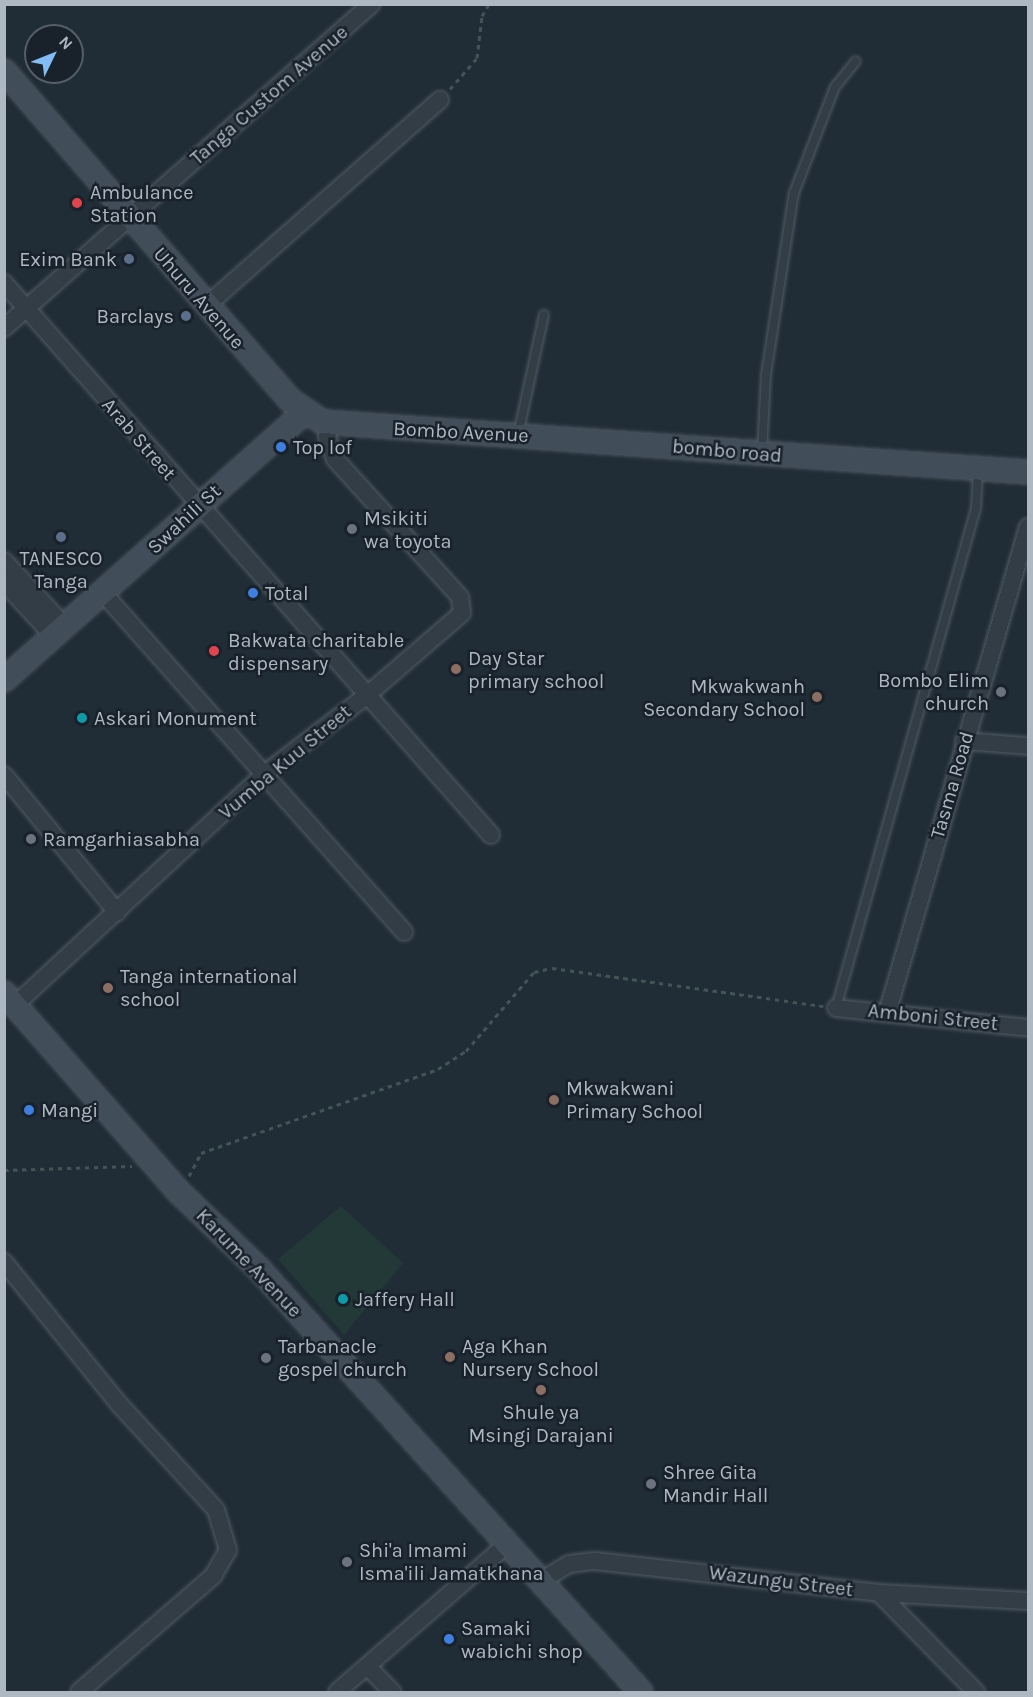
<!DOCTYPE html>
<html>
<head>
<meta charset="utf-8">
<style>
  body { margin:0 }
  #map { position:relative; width:1033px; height:1697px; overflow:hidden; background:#202c36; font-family:Karla,sans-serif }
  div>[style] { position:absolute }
  .green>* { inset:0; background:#233937 }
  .path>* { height:3px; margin-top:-1.5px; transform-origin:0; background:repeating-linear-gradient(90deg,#415555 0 4.5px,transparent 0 9px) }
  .roads { filter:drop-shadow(0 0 2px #515b64) drop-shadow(0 0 2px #515b64) }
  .lane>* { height:8px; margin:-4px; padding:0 4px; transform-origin:4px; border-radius:4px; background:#333d46 }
  .street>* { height:16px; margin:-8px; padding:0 8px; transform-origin:8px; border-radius:8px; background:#333d46 }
  .secondary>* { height:22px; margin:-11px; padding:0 11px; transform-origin:11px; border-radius:11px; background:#414d59 }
  .dots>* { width:16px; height:16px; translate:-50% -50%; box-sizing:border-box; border:3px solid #19222b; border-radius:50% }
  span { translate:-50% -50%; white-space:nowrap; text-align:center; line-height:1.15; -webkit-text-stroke:5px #19222b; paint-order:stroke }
  .street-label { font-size:20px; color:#adb8c3 }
  .poi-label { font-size:20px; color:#adb8c3 }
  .left { translate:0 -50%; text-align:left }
  .right { translate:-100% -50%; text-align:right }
  .frame { position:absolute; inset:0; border:6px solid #adb8c3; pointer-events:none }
  .north { position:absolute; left:24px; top:24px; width:60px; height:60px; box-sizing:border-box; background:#19222b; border:2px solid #545e68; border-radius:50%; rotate:47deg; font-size:16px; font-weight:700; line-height:24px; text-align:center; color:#adb8c3 }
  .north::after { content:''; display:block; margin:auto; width:21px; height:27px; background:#81bcf5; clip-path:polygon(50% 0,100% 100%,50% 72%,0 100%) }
</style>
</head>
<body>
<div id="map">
  <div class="green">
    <i style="clip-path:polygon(341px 1206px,403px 1263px,344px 1335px,278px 1259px)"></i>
  </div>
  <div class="path">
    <i style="left:450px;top:89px;width:41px;rotate:-48.9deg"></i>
    <i style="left:477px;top:58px;width:42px;rotate:-83.2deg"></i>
    <i style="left:482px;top:16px;width:14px;rotate:-60deg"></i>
    <i style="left:4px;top:1170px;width:128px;rotate:-1.8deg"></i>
    <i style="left:189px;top:1176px;width:26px;rotate:-62deg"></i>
    <i style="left:201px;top:1153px;width:251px;rotate:-19.5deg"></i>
    <i style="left:438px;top:1069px;width:33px;rotate:-33deg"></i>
    <i style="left:466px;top:1051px;width:104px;rotate:-49.3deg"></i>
    <i style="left:534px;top:972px;width:18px;rotate:-13deg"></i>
    <i style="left:552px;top:968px;width:274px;rotate:8deg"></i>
  </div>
  <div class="roads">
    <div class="lane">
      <i style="left:518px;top:435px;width:123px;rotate:-77.8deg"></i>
      <i style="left:762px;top:453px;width:78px;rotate:-87.1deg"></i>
      <i style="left:766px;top:375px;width:184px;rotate:-81.3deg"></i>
      <i style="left:794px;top:193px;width:114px;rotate:-68.9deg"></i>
      <i style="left:835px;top:87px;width:33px;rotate:-51deg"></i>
      <i style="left:836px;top:1008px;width:519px;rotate:-74.36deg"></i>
      <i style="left:976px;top:508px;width:39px;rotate:-87deg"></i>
    </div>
    <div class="street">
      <i style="left:4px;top:283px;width:736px;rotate:48.58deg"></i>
      <i style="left:206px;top:306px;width:312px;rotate:-41.4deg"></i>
      <i style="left:4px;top:328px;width:490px;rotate:-41.4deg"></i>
      <i style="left:4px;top:561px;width:91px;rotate:47.2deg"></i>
      <i style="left:4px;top:582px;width:74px;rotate:47.7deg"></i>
      <i style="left:104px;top:594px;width:452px;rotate:48.4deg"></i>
      <i style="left:964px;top:741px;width:64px;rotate:4.5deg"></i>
      <i style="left:4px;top:775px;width:178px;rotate:50.5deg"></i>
      <i style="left:15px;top:1005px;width:338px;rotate:-42.8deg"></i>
      <i style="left:263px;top:775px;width:130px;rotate:-37.5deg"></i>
      <i style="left:366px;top:696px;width:127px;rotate:-40.8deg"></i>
      <i style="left:462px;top:613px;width:16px;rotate:-97deg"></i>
      <i style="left:460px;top:597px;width:186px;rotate:-132.2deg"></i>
      <i style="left:335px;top:459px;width:23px;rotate:-110deg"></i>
      <i style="left:327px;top:437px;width:13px;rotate:-77deg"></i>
      <i style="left:836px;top:1008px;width:193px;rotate:5.9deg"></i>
      <i style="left:888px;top:1010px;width:503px;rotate:-73.84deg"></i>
      <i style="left:4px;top:1262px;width:183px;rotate:51deg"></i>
      <i style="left:119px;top:1404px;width:144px;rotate:47.5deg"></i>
      <i style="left:216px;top:1510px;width:42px;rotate:73.3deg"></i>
      <i style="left:228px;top:1550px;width:30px;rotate:120deg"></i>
      <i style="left:213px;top:1576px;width:177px;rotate:139.1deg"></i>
      <i style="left:539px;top:1582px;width:35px;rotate:-31deg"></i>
      <i style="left:569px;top:1564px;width:26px;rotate:-7deg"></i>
      <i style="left:595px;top:1561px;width:286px;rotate:6.4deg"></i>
      <i style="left:879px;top:1593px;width:149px;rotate:3.1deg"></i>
      <i style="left:879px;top:1593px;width:139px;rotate:45.6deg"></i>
      <i style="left:368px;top:1667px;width:35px;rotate:46deg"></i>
      <i style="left:337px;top:1692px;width:225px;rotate:-41deg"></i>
    </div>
    <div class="secondary">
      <i style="left:4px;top:71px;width:436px;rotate:49deg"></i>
      <i style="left:290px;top:400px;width:40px;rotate:34deg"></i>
      <i style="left:323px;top:422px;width:707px;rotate:4.06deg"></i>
      <i style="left:4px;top:680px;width:402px;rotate:-41.7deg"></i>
      <i style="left:4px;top:993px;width:266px;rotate:48.7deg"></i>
      <i style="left:180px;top:1193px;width:108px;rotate:43.9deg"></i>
      <i style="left:258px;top:1268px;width:571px;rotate:47.91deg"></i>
    </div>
  </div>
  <div class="dots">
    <i style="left:77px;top:203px;background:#e0444e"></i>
    <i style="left:129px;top:259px;background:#5c6f8a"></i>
    <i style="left:186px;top:316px;background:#5c6f8a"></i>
    <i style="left:281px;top:447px;background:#3f7fe0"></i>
    <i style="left:352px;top:529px;background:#6b7280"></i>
    <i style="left:61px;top:537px;background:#5c6f8a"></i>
    <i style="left:253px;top:593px;background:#3f7fe0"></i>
    <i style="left:214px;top:651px;background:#e0444e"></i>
    <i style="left:456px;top:669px;background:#8d6e63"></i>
    <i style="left:1001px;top:692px;background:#6b7280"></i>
    <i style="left:817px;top:697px;background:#8d6e63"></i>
    <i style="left:82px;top:718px;background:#0f9aa8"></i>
    <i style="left:31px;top:839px;background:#6b7280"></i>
    <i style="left:108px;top:988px;background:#8d6e63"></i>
    <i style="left:554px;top:1100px;background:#8d6e63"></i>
    <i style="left:29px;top:1110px;background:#3f7fe0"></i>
    <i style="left:343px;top:1299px;background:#0f9aa8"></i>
    <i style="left:450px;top:1357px;background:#8d6e63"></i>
    <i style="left:266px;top:1358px;background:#6b7280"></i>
    <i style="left:541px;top:1390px;background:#8d6e63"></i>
    <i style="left:651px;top:1484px;background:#6b7280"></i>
    <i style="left:347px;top:1562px;background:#6b7280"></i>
    <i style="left:449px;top:1639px;background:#3f7fe0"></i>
  </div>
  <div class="street-label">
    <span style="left:269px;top:95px;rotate:-41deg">Tanga Custom Avenue</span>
    <span style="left:199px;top:298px;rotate:49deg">Uhuru Avenue</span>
    <span style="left:461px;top:432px;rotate:3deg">Bombo Avenue</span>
    <span style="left:139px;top:439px;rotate:49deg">Arab Street</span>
    <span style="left:727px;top:451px;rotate:5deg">bombo road</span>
    <span style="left:184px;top:519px;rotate:-43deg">Swahili St</span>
    <span style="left:285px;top:762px;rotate:-40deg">Vumba Kuu Street</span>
    <span style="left:952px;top:785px;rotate:-74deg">Tasma Road</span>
    <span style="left:933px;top:1017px;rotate:6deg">Amboni Street</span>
    <span style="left:249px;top:1263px;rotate:46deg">Karume Avenue</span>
    <span style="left:781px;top:1581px;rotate:7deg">Wazungu Street</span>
  </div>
  <div class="poi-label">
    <span class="left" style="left:90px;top:204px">Ambulance<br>Station</span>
    <span class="right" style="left:117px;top:259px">Exim Bank</span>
    <span class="right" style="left:174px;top:316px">Barclays</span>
    <span class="left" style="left:293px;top:447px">Top lof</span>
    <span class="left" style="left:364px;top:530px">Msikiti<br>wa toyota</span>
    <span style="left:61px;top:570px">TANESCO<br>Tanga</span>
    <span class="left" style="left:265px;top:593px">Total</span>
    <span class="left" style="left:228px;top:652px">Bakwata charitable<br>dispensary</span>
    <span class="left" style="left:468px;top:670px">Day Star<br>primary school</span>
    <span class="right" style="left:989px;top:692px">Bombo Elim<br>church</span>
    <span class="right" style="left:805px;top:698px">Mkwakwanh<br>Secondary School</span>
    <span class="left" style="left:94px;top:718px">Askari Monument</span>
    <span class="left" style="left:43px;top:839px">Ramgarhiasabha</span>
    <span class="left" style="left:120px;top:988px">Tanga international<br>school</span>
    <span class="left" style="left:566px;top:1100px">Mkwakwani<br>Primary School</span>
    <span class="left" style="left:41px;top:1110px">Mangi</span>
    <span class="left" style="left:355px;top:1299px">Jaffery Hall</span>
    <span class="left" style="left:278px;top:1358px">Tarbanacle<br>gospel church</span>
    <span class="left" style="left:462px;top:1358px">Aga Khan<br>Nursery School</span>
    <span style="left:541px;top:1424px">Shule ya<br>Msingi Darajani</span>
    <span class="left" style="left:663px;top:1484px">Shree Gita<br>Mandir Hall</span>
    <span class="left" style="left:359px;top:1562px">Shi'a Imami<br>Isma'ili Jamatkhana</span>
    <span class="left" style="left:461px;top:1640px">Samaki<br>wabichi shop</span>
  </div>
  <div class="frame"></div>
  <div class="north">N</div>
</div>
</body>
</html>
